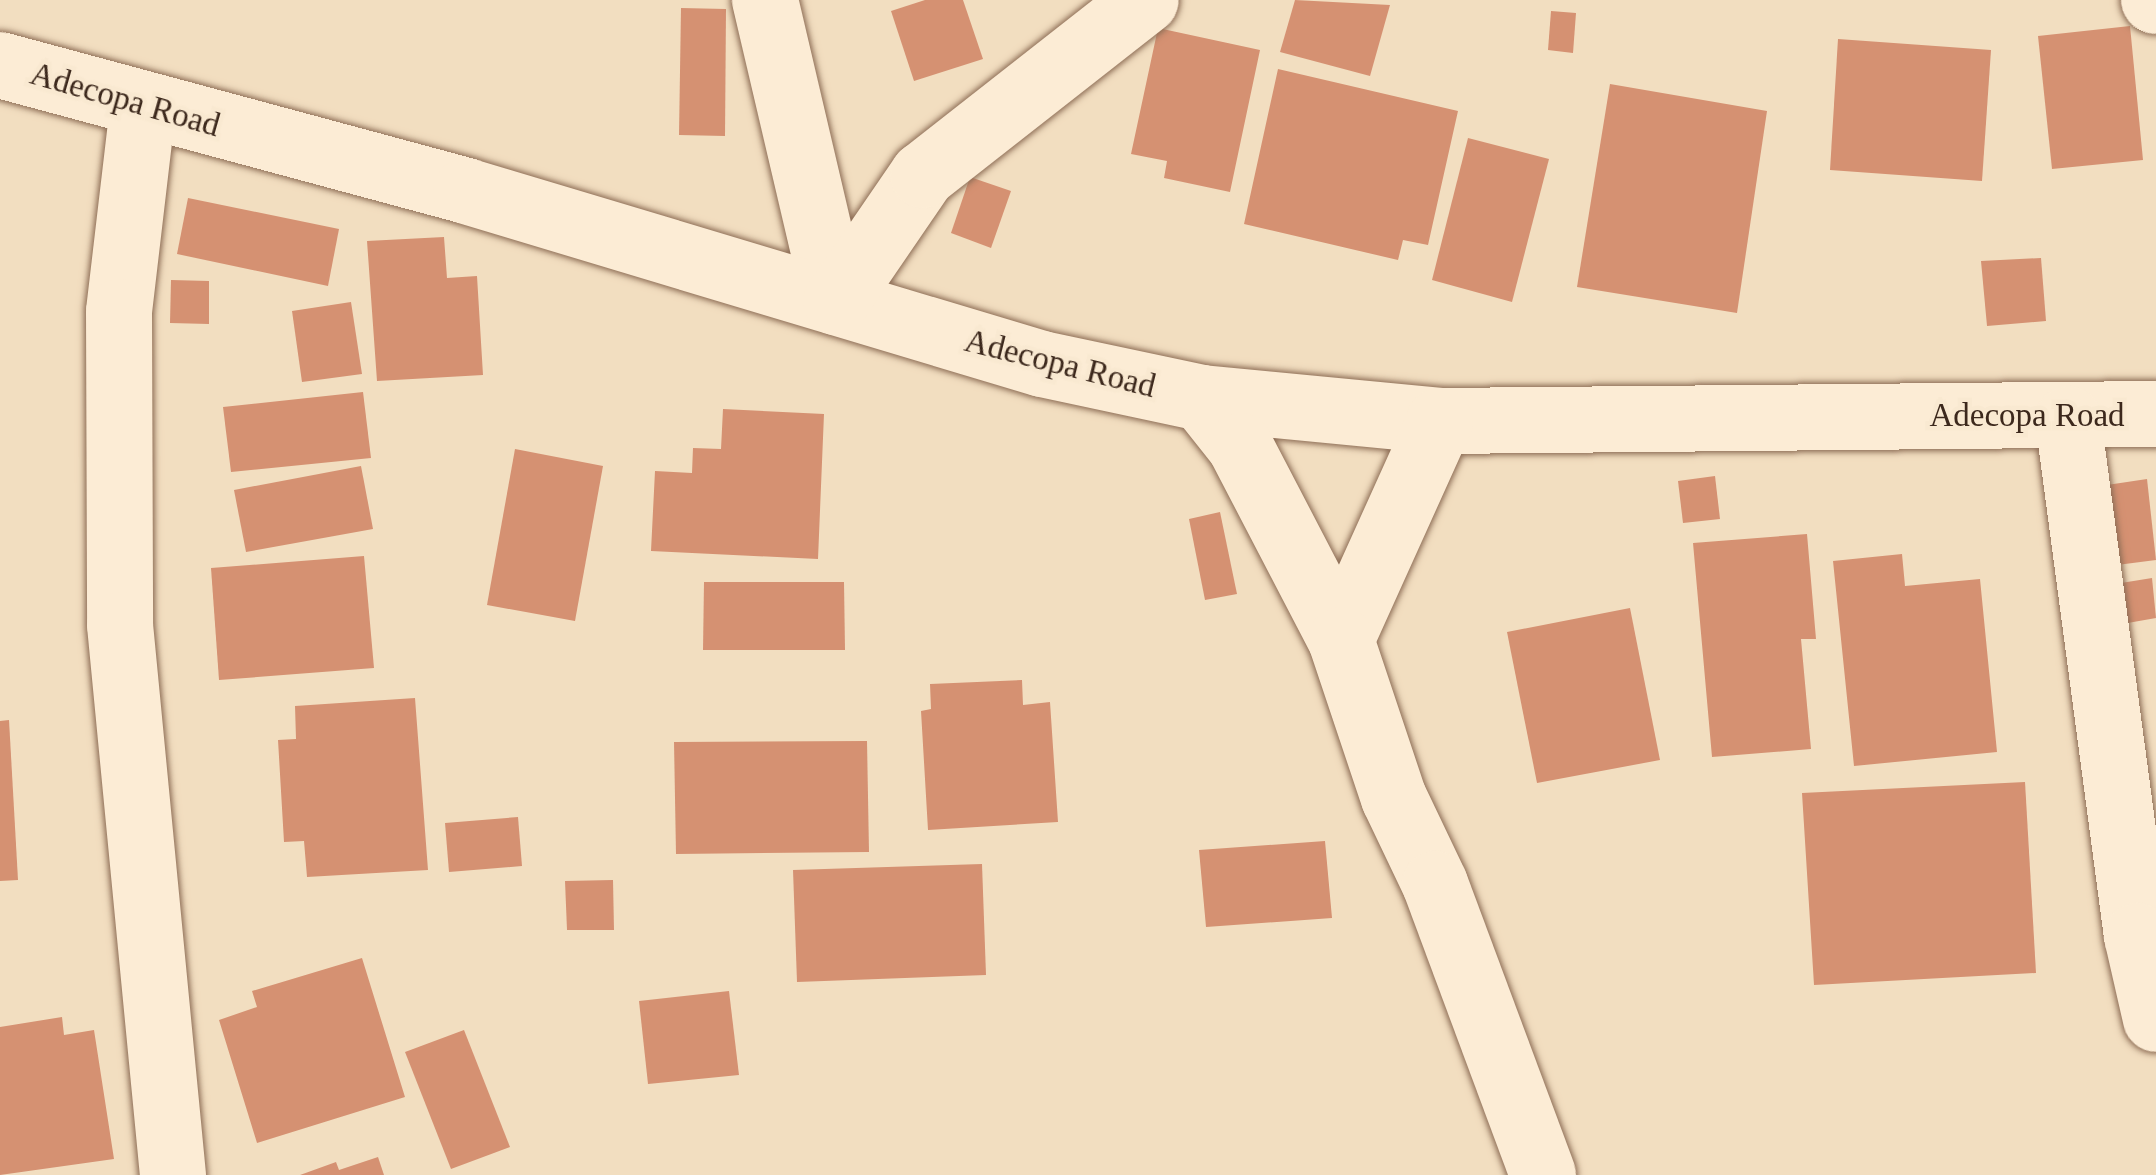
<!DOCTYPE html>
<html>
<head>
<meta charset="utf-8">
<style>
  body { margin:0 }
  #map { position:relative; width:2156px; height:1175px; overflow:hidden; background:#f2dec0; font-family:"Times New Roman",serif }
  div>[style] { position:absolute }
  .building>* { inset:0; background:#d59172 }
  .roads { filter:drop-shadow(0 0 3px #8e6e56) drop-shadow(0 0 3px #8e6e56) }
  .minor>* { height:66px; margin:-33px; padding:0 33px; transform-origin:33px; border-radius:33px; background:#fcecd5 }
  span { translate:-50% -50%; white-space:nowrap; text-align:center; line-height:1.15; -webkit-text-stroke:9px #f9e9d1; paint-order:stroke }
  .street-label { font-size:33px; color:#3c281c }
</style>
</head>
<body>
<div id="map">
  <div class="building">
    <i style="clip-path:polygon(925px 0,963px 0,983px 59px,914px 81px,891px 11px)"></i>
    <i style="clip-path:polygon(1295px 0,1390px 5px,1370px 76px,1280px 52px)"></i>
    <i style="clip-path:polygon(681px 8px,726px 9px,725px 136px,679px 135px)"></i>
    <i style="clip-path:polygon(1551px 11px,1576px 13px,1573px 53px,1548px 50px)"></i>
    <i style="clip-path:polygon(2130px 26px,2143px 160px,2052px 169px,2038px 36px)"></i>
    <i style="clip-path:polygon(1158px 28px,1260px 50px,1230px 192px,1164px 178px,1167px 161px,1131px 154px)"></i>
    <i style="clip-path:polygon(1838px 39px,1991px 50px,1982px 181px,1830px 170px)"></i>
    <i style="clip-path:polygon(1278px 69px,1458px 111px,1428px 245px,1403px 240px,1398px 260px,1244px 224px)"></i>
    <i style="clip-path:polygon(1610px 84px,1767px 111px,1737px 313px,1577px 287px)"></i>
    <i style="clip-path:polygon(1468px 138px,1549px 159px,1512px 302px,1432px 280px)"></i>
    <i style="clip-path:polygon(970px 177px,1011px 191px,991px 248px,951px 233px)"></i>
    <i style="clip-path:polygon(188px 198px,339px 229px,328px 286px,177px 254px)"></i>
    <i style="clip-path:polygon(444px 237px,447px 278px,477px 276px,483px 375px,377px 381px,367px 241px)"></i>
    <i style="clip-path:polygon(2041px 258px,2046px 321px,1987px 326px,1981px 261px)"></i>
    <i style="clip-path:polygon(171px 280px,209px 281px,209px 324px,170px 323px)"></i>
    <i style="clip-path:polygon(351px 302px,362px 374px,302px 382px,292px 311px)"></i>
    <i style="clip-path:polygon(363px 392px,371px 458px,231px 472px,223px 407px)"></i>
    <i style="clip-path:polygon(723px 409px,824px 414px,818px 559px,651px 551px,655px 471px,692px 473px,693px 448px,721px 449px)"></i>
    <i style="clip-path:polygon(515px 449px,603px 466px,575px 621px,487px 605px)"></i>
    <i style="clip-path:polygon(361px 466px,373px 529px,246px 552px,234px 490px)"></i>
    <i style="clip-path:polygon(1715px 476px,1720px 519px,1683px 523px,1678px 481px)"></i>
    <i style="clip-path:polygon(2147px 479px,2156px 560px,2117px 565px,2107px 485px)"></i>
    <i style="clip-path:polygon(1220px 512px,1237px 594px,1205px 600px,1189px 519px)"></i>
    <i style="clip-path:polygon(1807px 534px,1816px 639px,1801px 639px,1811px 749px,1712px 757px,1693px 543px)"></i>
    <i style="clip-path:polygon(1902px 554px,1905px 586px,1980px 579px,1997px 752px,1854px 766px,1833px 561px)"></i>
    <i style="clip-path:polygon(364px 556px,374px 668px,219px 680px,211px 568px)"></i>
    <i style="clip-path:polygon(2152px 578px,2156px 618px,2122px 624px,2115px 584px)"></i>
    <i style="clip-path:polygon(704px 582px,844px 582px,845px 650px,703px 650px)"></i>
    <i style="clip-path:polygon(1630px 608px,1660px 760px,1537px 783px,1507px 632px)"></i>
    <i style="clip-path:polygon(1022px 680px,1023px 705px,1050px 702px,1058px 822px,928px 830px,921px 711px,931px 709px,930px 684px)"></i>
    <i style="clip-path:polygon(415px 698px,428px 870px,307px 877px,304px 841px,284px 842px,278px 740px,296px 739px,295px 706px)"></i>
    <i style="clip-path:polygon(9px 720px,18px 880px,0 881px,0 721px)"></i>
    <i style="clip-path:polygon(867px 741px,869px 852px,676px 854px,674px 742px)"></i>
    <i style="clip-path:polygon(2025px 782px,2036px 973px,1814px 985px,1802px 793px)"></i>
    <i style="clip-path:polygon(518px 817px,522px 866px,449px 872px,445px 823px)"></i>
    <i style="clip-path:polygon(1325px 841px,1332px 918px,1206px 927px,1199px 850px)"></i>
    <i style="clip-path:polygon(982px 864px,986px 975px,797px 982px,793px 870px)"></i>
    <i style="clip-path:polygon(613px 880px,614px 930px,567px 930px,565px 881px)"></i>
    <i style="clip-path:polygon(362px 958px,405px 1097px,257px 1143px,219px 1020px,257px 1007px,252px 991px)"></i>
    <i style="clip-path:polygon(729px 991px,739px 1075px,648px 1084px,639px 1001px)"></i>
    <i style="clip-path:polygon(62px 1017px,64px 1035px,94px 1030px,114px 1159px,0 1175px,0 1027px)"></i>
    <i style="clip-path:polygon(464px 1030px,510px 1147px,451px 1169px,405px 1052px)"></i>
    <i style="clip-path:polygon(378px 1157px,384px 1175px,300px 1175px,336px 1162px,339px 1170px)"></i>
  </div>
  <div class="roads">
    <div class="minor">
      <i style="left:765px;top:0;width:310px;rotate:76.8deg"></i>
      <i style="left:2154px;top:0;width:2px;rotate:27deg"></i>
      <i style="left:0;top:65px;width:483px;rotate:15.1deg"></i>
      <i style="left:466px;top:191px;width:601px;rotate:16.72deg"></i>
      <i style="left:1042px;top:364px;width:164px;rotate:12deg"></i>
      <i style="left:1202px;top:398px;width:239px;rotate:5.5deg"></i>
      <i style="left:1440px;top:421px;width:716px;rotate:-0.56deg"></i>
      <i style="left:143px;top:107px;width:206px;rotate:96.7deg"></i>
      <i style="left:119px;top:312px;width:313px;rotate:89.8deg"></i>
      <i style="left:120px;top:625px;width:553px;rotate:84.5deg"></i>
      <i style="left:836px;top:302px;width:154px;rotate:-55.6deg"></i>
      <i style="left:923px;top:175px;width:283px;rotate:-38.1deg"></i>
      <i style="left:1202px;top:398px;width:61px;rotate:51.6deg"></i>
      <i style="left:1240px;top:446px;width:219px;rotate:62.5deg"></i>
      <i style="left:2068px;top:419px;width:522px;rotate:82.4deg"></i>
      <i style="left:2137px;top:936px;width:85px;rotate:77.1deg"></i>
      <i style="left:1440px;top:421px;width:240px;rotate:114.3deg"></i>
      <i style="left:1341px;top:640px;width:167px;rotate:71.5deg"></i>
      <i style="left:1394px;top:798px;width:95px;rotate:64.5deg"></i>
      <i style="left:1435px;top:884px;width:310px;rotate:69.6deg"></i>
    </div>
  </div>
  <div class="street-label">
    <span style="left:125px;top:100px;rotate:16deg">Adecopa Road</span>
    <span style="left:1060px;top:364px;rotate:14deg">Adecopa Road</span>
    <span style="left:2027px;top:416px">Adecopa Road</span>
  </div>
</div>
</body>
</html>
